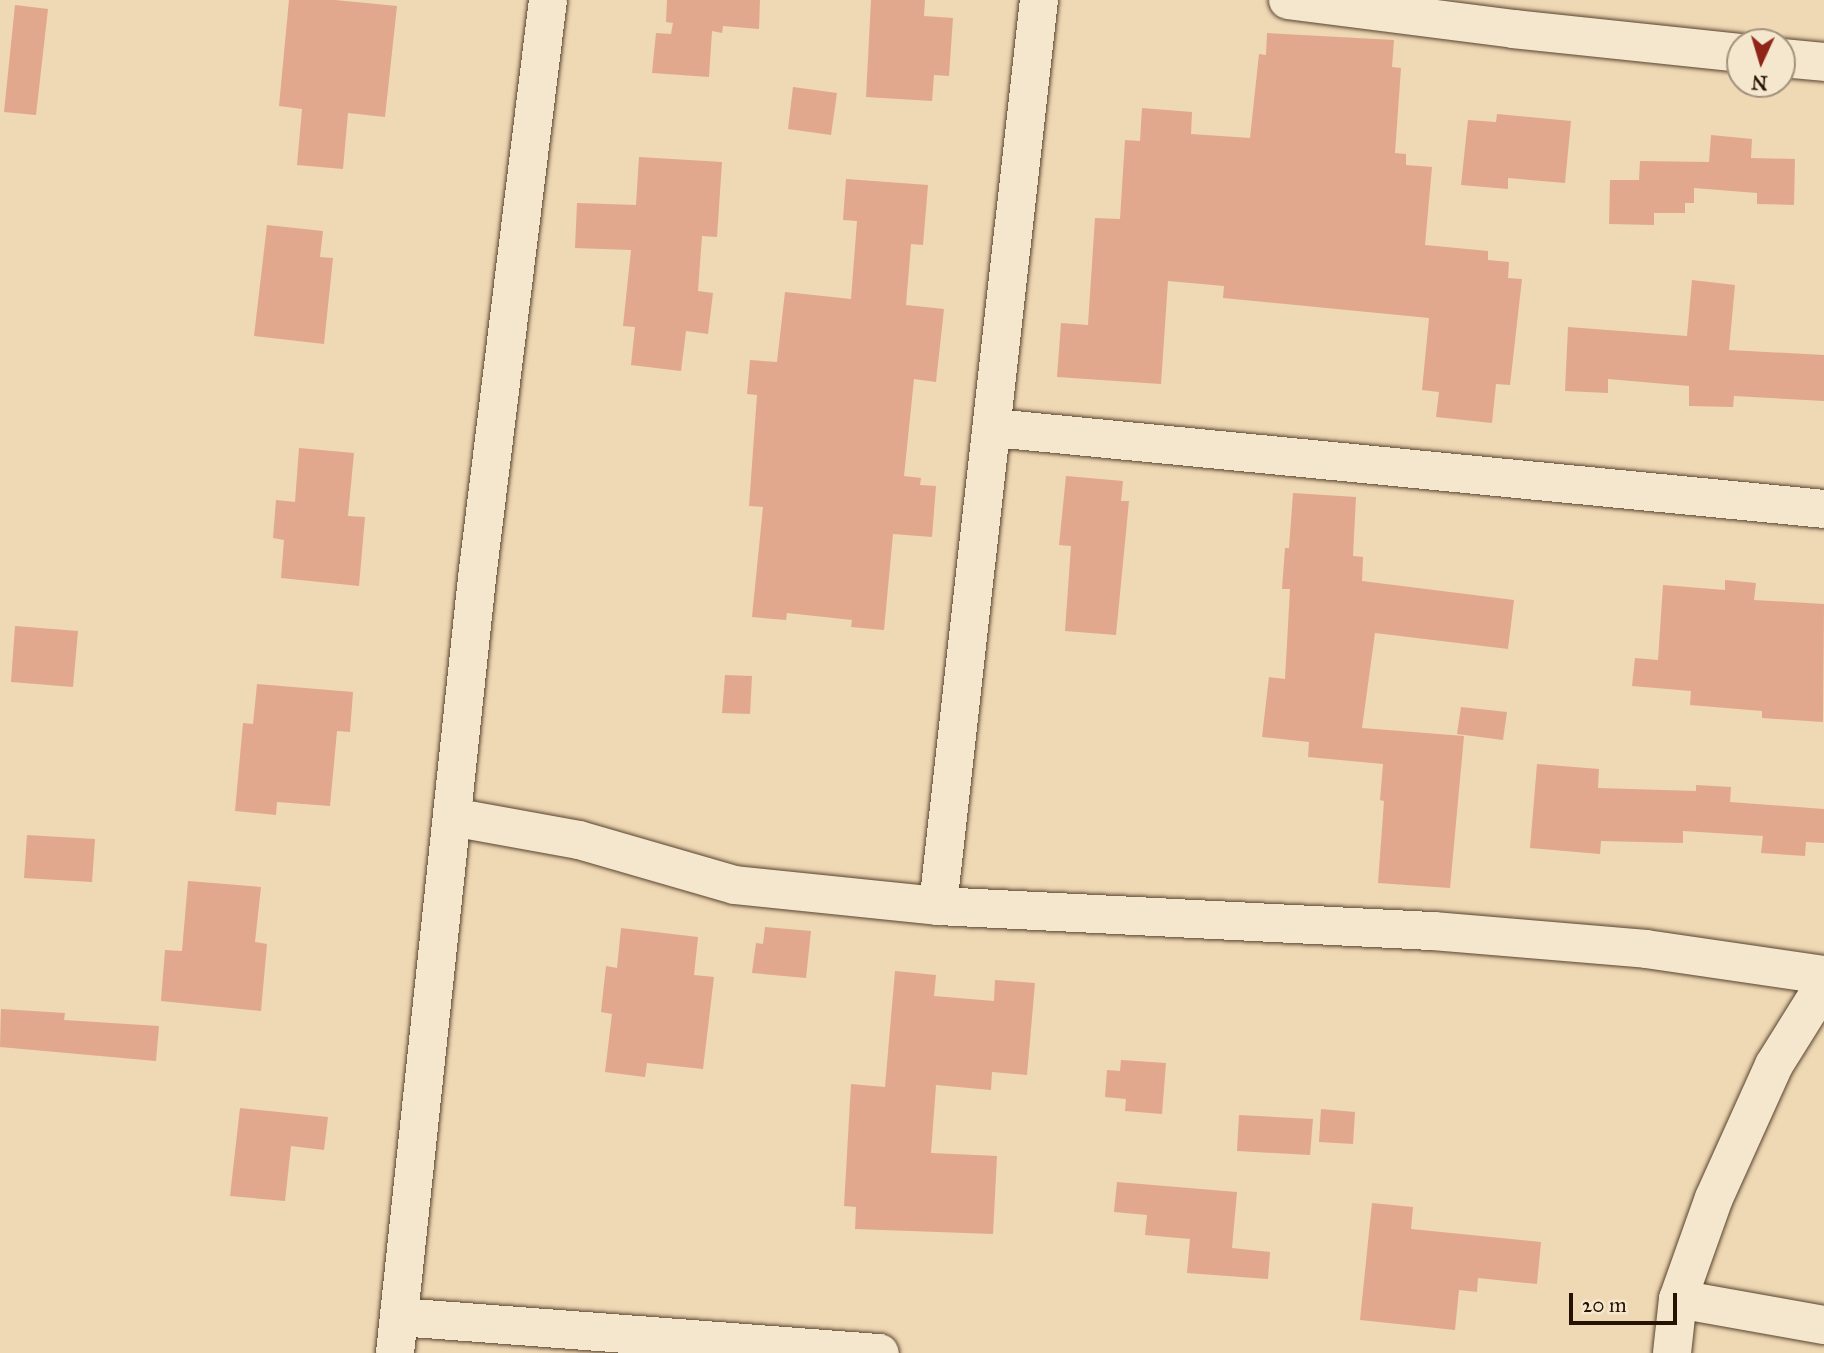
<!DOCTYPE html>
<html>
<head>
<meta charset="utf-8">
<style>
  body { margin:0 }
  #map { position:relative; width:1824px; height:1353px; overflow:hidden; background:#efd8b4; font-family:"IM FELL Great Primer",serif }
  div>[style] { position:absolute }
  .building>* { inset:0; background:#e1a88d }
  .roads { filter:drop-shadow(0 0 2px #58442e) drop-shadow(0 0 2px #58442e) }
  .street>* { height:38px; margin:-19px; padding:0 19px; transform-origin:19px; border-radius:19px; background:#f5e6ce }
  span { translate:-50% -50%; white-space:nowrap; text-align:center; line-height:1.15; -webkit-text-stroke:6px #f5e6ce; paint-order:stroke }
  .north { position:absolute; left:1726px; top:28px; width:70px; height:70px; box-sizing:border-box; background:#f5e6ce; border:2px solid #a2917c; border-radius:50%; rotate:184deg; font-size:19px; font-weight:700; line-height:28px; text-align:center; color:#261201 }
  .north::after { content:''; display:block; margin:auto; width:24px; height:32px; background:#8f2418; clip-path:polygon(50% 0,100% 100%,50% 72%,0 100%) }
  .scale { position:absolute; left:1569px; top:1293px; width:108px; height:32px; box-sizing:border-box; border:4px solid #261201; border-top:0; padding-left:9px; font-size:21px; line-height:24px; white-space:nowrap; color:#261201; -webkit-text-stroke:5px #f5e6ce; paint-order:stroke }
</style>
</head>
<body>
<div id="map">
  <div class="building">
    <i style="clip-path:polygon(289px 0,335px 0,397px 6px,385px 117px,348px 113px,343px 169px,297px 165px,302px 109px,279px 106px)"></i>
    <i style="clip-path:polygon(667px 0,760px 0,759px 29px,723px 26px,722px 33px,712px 31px,709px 77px,652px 73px,656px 33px,671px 34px,673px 23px,666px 22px)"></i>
    <i style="clip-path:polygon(871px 0,925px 0,924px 16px,953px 18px,949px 76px,934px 75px,932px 101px,866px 97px)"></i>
    <i style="clip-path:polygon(15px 5px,48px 9px,36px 115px,4px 112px)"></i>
    <i style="clip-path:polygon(1267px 33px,1394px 40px,1392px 67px,1401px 68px,1395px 153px,1406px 154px,1406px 165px,1432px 167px,1425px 245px,1488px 251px,1488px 260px,1509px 262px,1508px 278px,1522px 279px,1510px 385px,1496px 384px,1492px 423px,1436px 417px,1439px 392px,1422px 390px,1429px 318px,1223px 298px,1224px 286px,1168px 281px,1161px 384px,1057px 377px,1061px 323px,1088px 325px,1095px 218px,1120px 219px,1125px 140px,1140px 141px,1142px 108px,1192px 112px,1191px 134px,1250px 138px,1259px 54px,1266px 55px)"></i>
    <i style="clip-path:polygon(793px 87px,837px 93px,831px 135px,788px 129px)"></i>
    <i style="clip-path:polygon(1497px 114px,1571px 121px,1565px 183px,1508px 178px,1508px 189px,1461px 185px,1468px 120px,1496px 122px)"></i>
    <i style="clip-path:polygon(1711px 135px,1752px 139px,1751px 158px,1795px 159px,1794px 205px,1757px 204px,1757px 193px,1694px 188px,1694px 203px,1685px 203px,1685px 213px,1654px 213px,1654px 225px,1609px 224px,1610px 180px,1639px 180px,1640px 161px,1709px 162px)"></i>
    <i style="clip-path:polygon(639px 157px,722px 162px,717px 237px,702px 236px,698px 291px,713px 293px,708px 334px,686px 331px,681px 371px,631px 365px,635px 327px,623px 326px,631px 250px,575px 248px,577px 203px,636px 205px)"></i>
    <i style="clip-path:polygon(846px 179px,928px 185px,923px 245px,911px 244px,906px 305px,944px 309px,936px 382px,914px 379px,904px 476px,921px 478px,920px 485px,936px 486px,932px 537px,893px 534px,884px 630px,851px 627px,852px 620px,787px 613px,786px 620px,752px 617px,763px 507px,749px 506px,757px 395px,747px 394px,750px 360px,777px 362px,785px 292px,851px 299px,857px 221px,843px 220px)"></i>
    <i style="clip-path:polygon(267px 225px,323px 231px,320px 257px,333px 258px,324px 344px,254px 336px)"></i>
    <i style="clip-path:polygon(1692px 280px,1735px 285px,1729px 350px,1824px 355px,1824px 401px,1734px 396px,1733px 407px,1689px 406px,1689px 386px,1608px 379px,1608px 393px,1565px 391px,1568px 327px,1687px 336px)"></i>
    <i style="clip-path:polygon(299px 448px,354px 453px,348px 516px,365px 517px,359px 586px,281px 578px,284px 540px,273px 538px,276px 500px,295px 502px)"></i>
    <i style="clip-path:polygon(1066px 476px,1123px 481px,1121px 501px,1129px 501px,1116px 635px,1065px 631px,1071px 546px,1059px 545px)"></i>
    <i style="clip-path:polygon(1293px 493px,1356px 497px,1353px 556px,1363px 557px,1362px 581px,1514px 600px,1508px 649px,1375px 633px,1362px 728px,1464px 736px,1450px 888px,1378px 883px,1384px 801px,1380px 800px,1383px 764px,1308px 757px,1309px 742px,1262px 737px,1269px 677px,1285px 679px,1290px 589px,1282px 589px,1285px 548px,1289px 548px)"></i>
    <i style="clip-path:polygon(1725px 580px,1756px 583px,1754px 600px,1824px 604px,1823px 722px,1762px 718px,1762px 711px,1690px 705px,1691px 691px,1632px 686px,1635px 658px,1658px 660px,1663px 585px,1725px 590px)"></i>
    <i style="clip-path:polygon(15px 626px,78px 631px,73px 687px,11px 682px)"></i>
    <i style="clip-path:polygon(725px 675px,752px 676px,750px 714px,722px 713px)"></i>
    <i style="clip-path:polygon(257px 684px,353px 692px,350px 732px,337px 731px,330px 806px,277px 802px,276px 815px,235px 811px,243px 723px,253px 724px)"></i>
    <i style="clip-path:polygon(1461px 707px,1507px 712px,1503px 740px,1457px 734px)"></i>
    <i style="clip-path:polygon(1537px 764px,1599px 769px,1598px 788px,1696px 791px,1696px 785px,1731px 787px,1730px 802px,1824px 809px,1824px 843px,1806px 842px,1805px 856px,1761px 853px,1763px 836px,1683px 831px,1683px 843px,1601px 841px,1600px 854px,1530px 848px)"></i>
    <i style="clip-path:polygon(27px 835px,95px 839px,92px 882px,24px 878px)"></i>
    <i style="clip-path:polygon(188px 881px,261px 887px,255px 942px,267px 944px,261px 1011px,161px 1001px,165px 950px,182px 951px)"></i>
    <i style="clip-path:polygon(765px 927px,811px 931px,806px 978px,752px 973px,756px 943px,763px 944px)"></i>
    <i style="clip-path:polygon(621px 928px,698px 937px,694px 975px,714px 977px,703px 1069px,647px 1063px,645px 1077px,605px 1072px,612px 1014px,601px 1012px,606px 966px,617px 968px)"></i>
    <i style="clip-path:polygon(895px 971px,936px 975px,934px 996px,994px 1001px,995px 980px,1035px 983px,1027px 1075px,992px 1072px,991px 1090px,936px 1085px,931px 1153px,997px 1156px,993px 1234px,855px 1229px,856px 1207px,844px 1206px,851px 1084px,885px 1087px)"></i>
    <i style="clip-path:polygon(1px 1009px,65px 1013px,64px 1020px,159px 1026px,156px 1061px,0 1047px)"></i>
    <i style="clip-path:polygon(1121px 1060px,1166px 1063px,1162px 1114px,1125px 1111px,1126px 1099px,1105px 1097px,1107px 1070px,1120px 1071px)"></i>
    <i style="clip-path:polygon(240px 1108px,328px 1117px,324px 1150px,291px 1146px,285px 1201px,230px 1196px)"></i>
    <i style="clip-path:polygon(1321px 1109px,1355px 1112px,1353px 1144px,1319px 1142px)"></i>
    <i style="clip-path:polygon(1239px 1115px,1313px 1119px,1310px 1155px,1237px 1151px)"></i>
    <i style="clip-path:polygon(1117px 1182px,1237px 1192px,1232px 1248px,1270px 1252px,1268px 1279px,1187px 1273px,1190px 1239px,1145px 1235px,1147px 1215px,1114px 1212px)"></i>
    <i style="clip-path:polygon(1372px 1203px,1413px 1207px,1411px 1229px,1541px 1242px,1537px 1284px,1478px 1278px,1477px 1292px,1459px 1290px,1455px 1330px,1360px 1320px)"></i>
  </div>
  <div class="roads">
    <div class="street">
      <i style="left:1288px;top:0;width:227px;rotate:7.3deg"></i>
      <i style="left:1513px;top:29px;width:228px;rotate:6deg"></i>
      <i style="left:1782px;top:58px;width:42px;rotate:5.4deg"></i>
      <i style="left:994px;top:428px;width:834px;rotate:5.57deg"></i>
      <i style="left:452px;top:817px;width:129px;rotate:10.3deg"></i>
      <i style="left:579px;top:840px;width:162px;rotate:16.1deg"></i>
      <i style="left:735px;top:885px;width:204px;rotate:5.9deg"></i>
      <i style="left:938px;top:906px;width:496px;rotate:2.9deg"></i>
      <i style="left:1433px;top:931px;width:214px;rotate:4.8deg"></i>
      <i style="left:1646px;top:949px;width:180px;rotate:8.3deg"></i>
      <i style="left:938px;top:906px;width:912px;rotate:-83.64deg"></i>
      <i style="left:1678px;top:1299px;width:148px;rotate:10.1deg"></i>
      <i style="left:399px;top:1317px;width:482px;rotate:4.3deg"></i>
      <i style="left:395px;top:1353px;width:779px;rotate:-83.96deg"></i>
      <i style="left:477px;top:578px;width:582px;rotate:-83deg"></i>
      <i style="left:1672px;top:1353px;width:54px;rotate:-83.7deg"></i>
      <i style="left:1678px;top:1299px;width:107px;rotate:-70.4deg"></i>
      <i style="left:1714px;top:1198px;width:146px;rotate:-65.7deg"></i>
      <i style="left:1774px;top:1065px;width:94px;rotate:-58deg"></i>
    </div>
  </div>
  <div class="north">N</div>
  <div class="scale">20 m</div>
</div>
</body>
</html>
